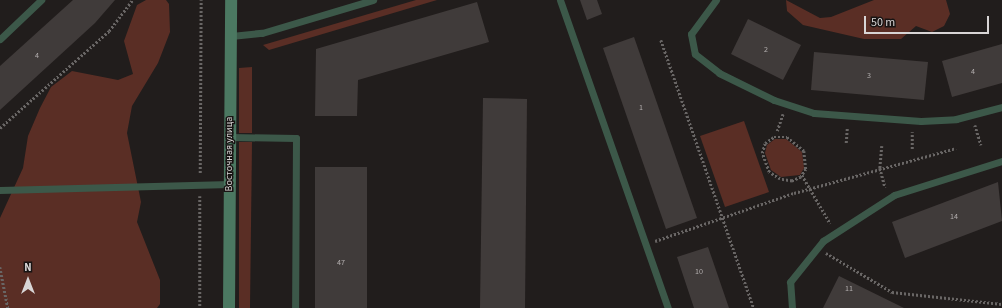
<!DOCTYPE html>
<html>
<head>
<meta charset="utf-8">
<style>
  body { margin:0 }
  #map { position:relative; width:1002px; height:308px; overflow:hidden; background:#211d1c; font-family:"Source Sans 3",sans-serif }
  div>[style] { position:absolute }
  .green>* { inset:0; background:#5a2e25 }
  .building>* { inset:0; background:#403b3a }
  .path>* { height:2.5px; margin-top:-1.25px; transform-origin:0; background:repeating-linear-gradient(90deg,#696665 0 2px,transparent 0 4px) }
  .lane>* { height:7px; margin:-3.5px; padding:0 3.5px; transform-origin:3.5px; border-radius:3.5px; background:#3c5849 }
  .secondary>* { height:12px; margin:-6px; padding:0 6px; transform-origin:6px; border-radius:6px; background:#4b7861 }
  span { translate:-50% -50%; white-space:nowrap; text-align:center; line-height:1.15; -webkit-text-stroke:3px #181413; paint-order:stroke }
  .number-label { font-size:8px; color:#b2aeae }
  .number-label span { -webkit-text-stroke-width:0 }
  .street-label { font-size:10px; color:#d8d5d5 }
  .north { position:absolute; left:8px; top:260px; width:40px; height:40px; -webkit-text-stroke:3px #181413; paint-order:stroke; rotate:0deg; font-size:11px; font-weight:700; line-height:16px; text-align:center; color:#d8d5d5 }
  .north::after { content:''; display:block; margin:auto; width:14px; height:18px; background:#d8d5d5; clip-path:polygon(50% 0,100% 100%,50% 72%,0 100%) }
  .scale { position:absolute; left:864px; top:16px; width:125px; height:18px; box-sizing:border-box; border:2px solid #d8d5d5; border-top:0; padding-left:5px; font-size:12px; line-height:14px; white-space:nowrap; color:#d8d5d5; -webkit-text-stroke:3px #181413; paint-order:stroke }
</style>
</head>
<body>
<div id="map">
  <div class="green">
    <i style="clip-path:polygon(146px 0,166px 0,169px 4px,170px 32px,158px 63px,132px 106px,127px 133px,141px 202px,137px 222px,160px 280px,160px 304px,157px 308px,0 308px,0 218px,23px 168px,28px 136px,40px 108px,51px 87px,72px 71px,118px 80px,133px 74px,124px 41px,137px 5px)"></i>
    <i style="clip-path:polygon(416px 0,437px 0,269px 50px,263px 45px)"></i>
    <i style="clip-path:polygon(786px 0,820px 18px,831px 17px,874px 0,946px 0,950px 14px,944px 26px,932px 32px,916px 26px,901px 39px,864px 39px,803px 25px,787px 11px)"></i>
    <i style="clip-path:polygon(252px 67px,252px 133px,239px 133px,239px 68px)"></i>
    <i style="clip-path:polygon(744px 121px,769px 192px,725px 207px,700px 136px)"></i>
    <i style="clip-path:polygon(775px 139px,786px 139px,802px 152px,804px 168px,800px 175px,781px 177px,771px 170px,765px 153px,767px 145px)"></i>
    <i style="clip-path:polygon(239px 142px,252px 142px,250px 308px,239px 308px)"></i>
  </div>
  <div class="building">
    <i style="clip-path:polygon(73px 0,115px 0,95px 23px,0 110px,0 66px)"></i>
    <i style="clip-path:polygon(580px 0,597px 0,602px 14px,587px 20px)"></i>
    <i style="clip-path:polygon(477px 2px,489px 42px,358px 80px,357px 116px,315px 116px,316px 49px)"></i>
    <i style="clip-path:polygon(748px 19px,801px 45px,783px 80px,731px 54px)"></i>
    <i style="clip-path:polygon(634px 37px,697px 218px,666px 229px,603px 48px)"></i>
    <i style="clip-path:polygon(1002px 44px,1002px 83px,952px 97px,942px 61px)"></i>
    <i style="clip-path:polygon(814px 52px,928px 62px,924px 100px,811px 90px)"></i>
    <i style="clip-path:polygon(483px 98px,527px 99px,525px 308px,480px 308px)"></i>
    <i style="clip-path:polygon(315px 167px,367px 167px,367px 308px,315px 308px)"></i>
    <i style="clip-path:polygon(998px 182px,1002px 221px,905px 258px,892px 222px)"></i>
    <i style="clip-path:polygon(708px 247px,729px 308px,694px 308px,677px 257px)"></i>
    <i style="clip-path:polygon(839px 276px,904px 308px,823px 308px)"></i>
  </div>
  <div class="path">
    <i style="left:661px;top:40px;width:284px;rotate:70.9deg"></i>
    <i style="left:975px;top:125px;width:21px;rotate:73deg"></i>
    <i style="left:0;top:128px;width:146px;rotate:-41.7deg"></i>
    <i style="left:109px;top:31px;width:39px;rotate:-53deg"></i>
    <i style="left:777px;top:131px;width:18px;rotate:-71deg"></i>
    <i style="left:774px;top:137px;width:13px"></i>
    <i style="left:787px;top:137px;width:22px;rotate:39deg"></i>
    <i style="left:804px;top:151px;width:18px;rotate:84deg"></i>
    <i style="left:806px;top:169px;width:9px;rotate:122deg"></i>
    <i style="left:801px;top:177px;width:10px;rotate:156deg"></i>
    <i style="left:792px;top:181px;width:12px;rotate:-171deg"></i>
    <i style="left:780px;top:179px;width:13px;rotate:-148deg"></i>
    <i style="left:769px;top:172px;width:20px;rotate:-110deg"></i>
    <i style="left:762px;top:153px;width:10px;rotate:-73deg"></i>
    <i style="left:765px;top:143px;width:11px;rotate:-34deg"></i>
    <i style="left:846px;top:143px;width:16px;rotate:-86deg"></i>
    <i style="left:882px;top:146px;width:22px;rotate:95deg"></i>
    <i style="left:880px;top:168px;width:20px;rotate:75deg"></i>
    <i style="left:912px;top:149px;width:17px;rotate:-90deg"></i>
    <i style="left:200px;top:173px;width:173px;rotate:-89.7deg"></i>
    <i style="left:802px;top:175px;width:56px;rotate:59.7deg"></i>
    <i style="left:200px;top:196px;width:112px;rotate:90deg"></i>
    <i style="left:655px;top:241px;width:147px;rotate:-19.1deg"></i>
    <i style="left:794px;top:193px;width:168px;rotate:-15.5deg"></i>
    <i style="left:826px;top:253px;width:77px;rotate:30.6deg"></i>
    <i style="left:892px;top:292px;width:111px;rotate:6.2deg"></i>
    <i style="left:0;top:267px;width:42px;rotate:79deg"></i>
  </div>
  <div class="lane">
    <i style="left:560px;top:0;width:326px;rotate:70.7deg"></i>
    <i style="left:716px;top:0;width:42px;rotate:126.3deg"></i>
    <i style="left:691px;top:34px;width:20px;rotate:79deg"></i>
    <i style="left:695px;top:54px;width:31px;rotate:38deg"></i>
    <i style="left:719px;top:73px;width:61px;rotate:26.1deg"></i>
    <i style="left:774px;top:100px;width:42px;rotate:18deg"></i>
    <i style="left:814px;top:113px;width:107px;rotate:4.3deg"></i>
    <i style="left:921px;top:121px;width:35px;rotate:-3deg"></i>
    <i style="left:956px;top:119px;width:48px;rotate:-14.6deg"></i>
    <i style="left:231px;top:36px;width:31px;rotate:-6deg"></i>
    <i style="left:262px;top:33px;width:116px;rotate:-16.6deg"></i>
    <i style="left:0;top:39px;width:57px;rotate:-43.6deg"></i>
    <i style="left:230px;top:137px;width:66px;rotate:0.9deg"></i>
    <i style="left:296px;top:138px;width:170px;rotate:90.3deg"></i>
    <i style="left:0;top:190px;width:230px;rotate:-1.5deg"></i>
    <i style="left:792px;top:308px;width:26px;rotate:-94deg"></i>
    <i style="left:790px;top:282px;width:53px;rotate:-51.2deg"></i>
    <i style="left:823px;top:241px;width:85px;rotate:-32.9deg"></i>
    <i style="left:894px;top:195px;width:113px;rotate:-17.5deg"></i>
  </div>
  <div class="secondary">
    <i style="left:229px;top:308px;width:308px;rotate:-89.6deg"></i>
  </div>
  <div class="number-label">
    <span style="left:766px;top:50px">2</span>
    <span style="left:37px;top:56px">4</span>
    <span style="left:973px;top:72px">4</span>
    <span style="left:869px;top:76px">3</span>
    <span style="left:641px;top:108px">1</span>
    <span style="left:954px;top:217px">14</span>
    <span style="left:341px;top:263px">47</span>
    <span style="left:699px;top:272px">10</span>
    <span style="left:849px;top:289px">11</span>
  </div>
  <div class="street-label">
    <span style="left:230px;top:154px;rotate:-90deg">Восточная улица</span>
  </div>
  <div class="north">N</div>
  <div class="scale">50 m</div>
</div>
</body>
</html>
